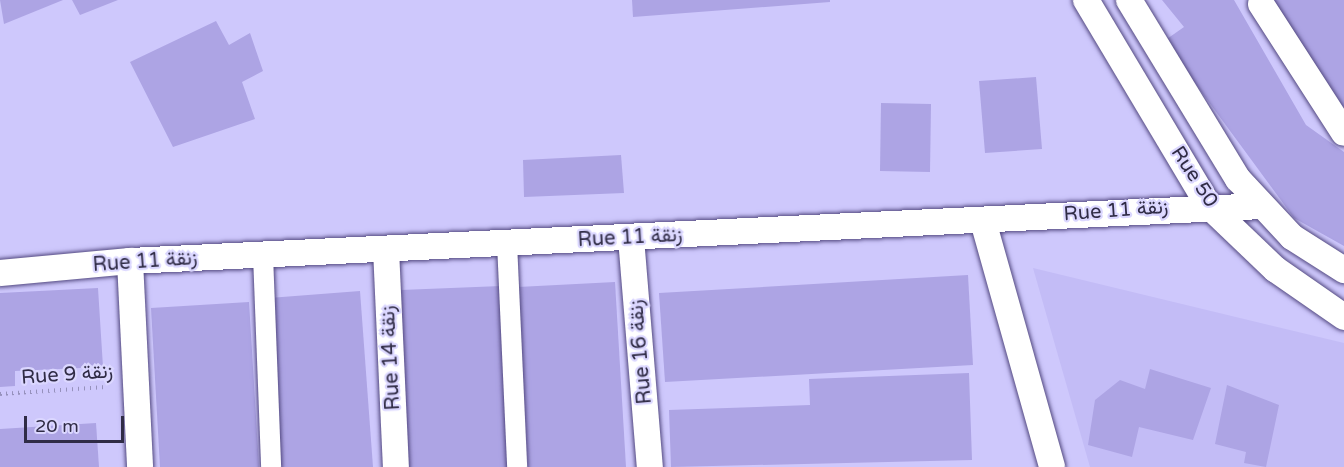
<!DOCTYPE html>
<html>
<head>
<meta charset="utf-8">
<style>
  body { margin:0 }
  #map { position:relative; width:1344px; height:467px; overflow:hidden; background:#cec8fc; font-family:"Varela Round",Vazirmatn,sans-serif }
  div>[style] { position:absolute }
  .built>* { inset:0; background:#c3bcf6 }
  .building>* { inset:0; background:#ada4e4 }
  .path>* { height:4px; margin-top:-2px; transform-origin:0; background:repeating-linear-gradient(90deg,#9691bc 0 1.5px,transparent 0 6px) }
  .roads { filter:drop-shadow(0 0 2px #534981) drop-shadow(0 0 2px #534981) }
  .pedestrian>* { height:20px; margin:-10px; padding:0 10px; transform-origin:10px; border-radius:10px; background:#fff }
  .minor>* { height:26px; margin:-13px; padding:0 13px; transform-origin:13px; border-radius:13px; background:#fff }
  span { translate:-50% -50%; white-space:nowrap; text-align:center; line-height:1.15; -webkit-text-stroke:4.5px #dbd7ff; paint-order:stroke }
  .street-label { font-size:20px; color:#302c46 }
  .scale { position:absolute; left:24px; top:416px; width:100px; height:27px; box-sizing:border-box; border:3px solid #302c46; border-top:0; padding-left:8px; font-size:18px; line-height:21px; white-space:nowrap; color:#302c46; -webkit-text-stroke:4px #dbd7ff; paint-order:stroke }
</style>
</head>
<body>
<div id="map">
  <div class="built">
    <i style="clip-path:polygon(1033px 268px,1344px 343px,1344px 467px,1090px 467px)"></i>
  </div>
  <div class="building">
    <i style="clip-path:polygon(0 0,63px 0,4px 24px)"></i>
    <i style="clip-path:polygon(72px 0,118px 0,80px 15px)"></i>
    <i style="clip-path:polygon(632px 0,830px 0,830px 2px,633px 17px)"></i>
    <i style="clip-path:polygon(1162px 0,1234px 0,1306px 125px,1344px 152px,1344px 246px,1294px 218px,1164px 41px,1184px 27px)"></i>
    <i style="clip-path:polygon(1273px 0,1344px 0,1344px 108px)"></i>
    <i style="clip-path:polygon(216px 21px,229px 45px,250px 33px,263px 71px,242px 82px,255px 119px,173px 147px,130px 62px)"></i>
    <i style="clip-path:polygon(1036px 77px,1042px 149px,985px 153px,979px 81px)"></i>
    <i style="clip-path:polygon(881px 103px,931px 104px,930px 172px,880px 171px)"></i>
    <i style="clip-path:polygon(621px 155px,624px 193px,524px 197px,523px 160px)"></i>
    <i style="clip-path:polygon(968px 275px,973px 365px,665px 382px,659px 293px)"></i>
    <i style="clip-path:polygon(615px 282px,626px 467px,528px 467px,518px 287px)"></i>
    <i style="clip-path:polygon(501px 286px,508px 467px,408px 467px,401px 290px)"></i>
    <i style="clip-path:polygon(98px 288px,103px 367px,15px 371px,15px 386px,0 387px,0 293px)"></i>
    <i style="clip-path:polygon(360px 291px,373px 467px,281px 467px,269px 298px)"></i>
    <i style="clip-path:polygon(249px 302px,259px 467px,160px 467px,151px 308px)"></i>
    <i style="clip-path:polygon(1150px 369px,1211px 388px,1193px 440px,1139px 427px,1132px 457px,1088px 445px,1095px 400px,1120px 380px,1145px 389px)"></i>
    <i style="clip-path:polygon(969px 373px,972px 460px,671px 467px,669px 410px,810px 405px,809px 379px)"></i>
    <i style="clip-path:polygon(1227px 385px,1279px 405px,1266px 467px,1244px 463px,1246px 452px,1215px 444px)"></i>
    <i style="clip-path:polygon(96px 423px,99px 467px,0 467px,0 429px)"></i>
  </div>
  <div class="path">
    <i style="left:0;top:394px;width:106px;rotate:-3.8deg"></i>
  </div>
  <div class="roads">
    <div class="pedestrian">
      <i style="left:507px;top:243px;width:224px;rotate:87.4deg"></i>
      <i style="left:263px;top:255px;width:212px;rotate:87.8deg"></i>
    </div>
    <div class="minor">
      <i style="left:1086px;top:0;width:239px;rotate:59.2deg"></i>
      <i style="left:1208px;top:205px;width:93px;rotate:43.7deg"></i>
      <i style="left:1275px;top:269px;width:84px;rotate:34.8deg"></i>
      <i style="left:1129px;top:0;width:210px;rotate:58.7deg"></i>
      <i style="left:1238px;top:179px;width:79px;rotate:47deg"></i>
      <i style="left:1292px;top:237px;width:62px;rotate:32.4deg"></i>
      <i style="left:1261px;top:4px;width:153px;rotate:57.2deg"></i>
      <i style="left:983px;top:221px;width:255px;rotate:74.3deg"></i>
      <i style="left:631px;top:238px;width:230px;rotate:85.3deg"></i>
      <i style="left:386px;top:249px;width:218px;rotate:87.4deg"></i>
      <i style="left:130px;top:261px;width:206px;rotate:87.2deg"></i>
      <i style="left:0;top:273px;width:131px;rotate:-5.3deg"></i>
      <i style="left:130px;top:261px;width:1132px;rotate:-2.78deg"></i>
    </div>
  </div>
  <div class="street-label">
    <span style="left:1194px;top:177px;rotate:57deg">Rue 50</span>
    <span style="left:1116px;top:211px;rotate:-4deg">Rue 11 زنقة</span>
    <span style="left:630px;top:238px;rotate:-3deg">Rue 11 زنقة</span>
    <span style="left:145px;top:262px;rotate:-4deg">Rue 11 زنقة</span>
    <span style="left:641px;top:352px;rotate:-95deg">Rue 16 زنقة</span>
    <span style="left:391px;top:358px;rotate:-93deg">Rue 14 زنقة</span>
    <span style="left:67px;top:375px;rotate:-4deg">Rue 9 زنقة</span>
  </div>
  <div class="scale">20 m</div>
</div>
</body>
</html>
